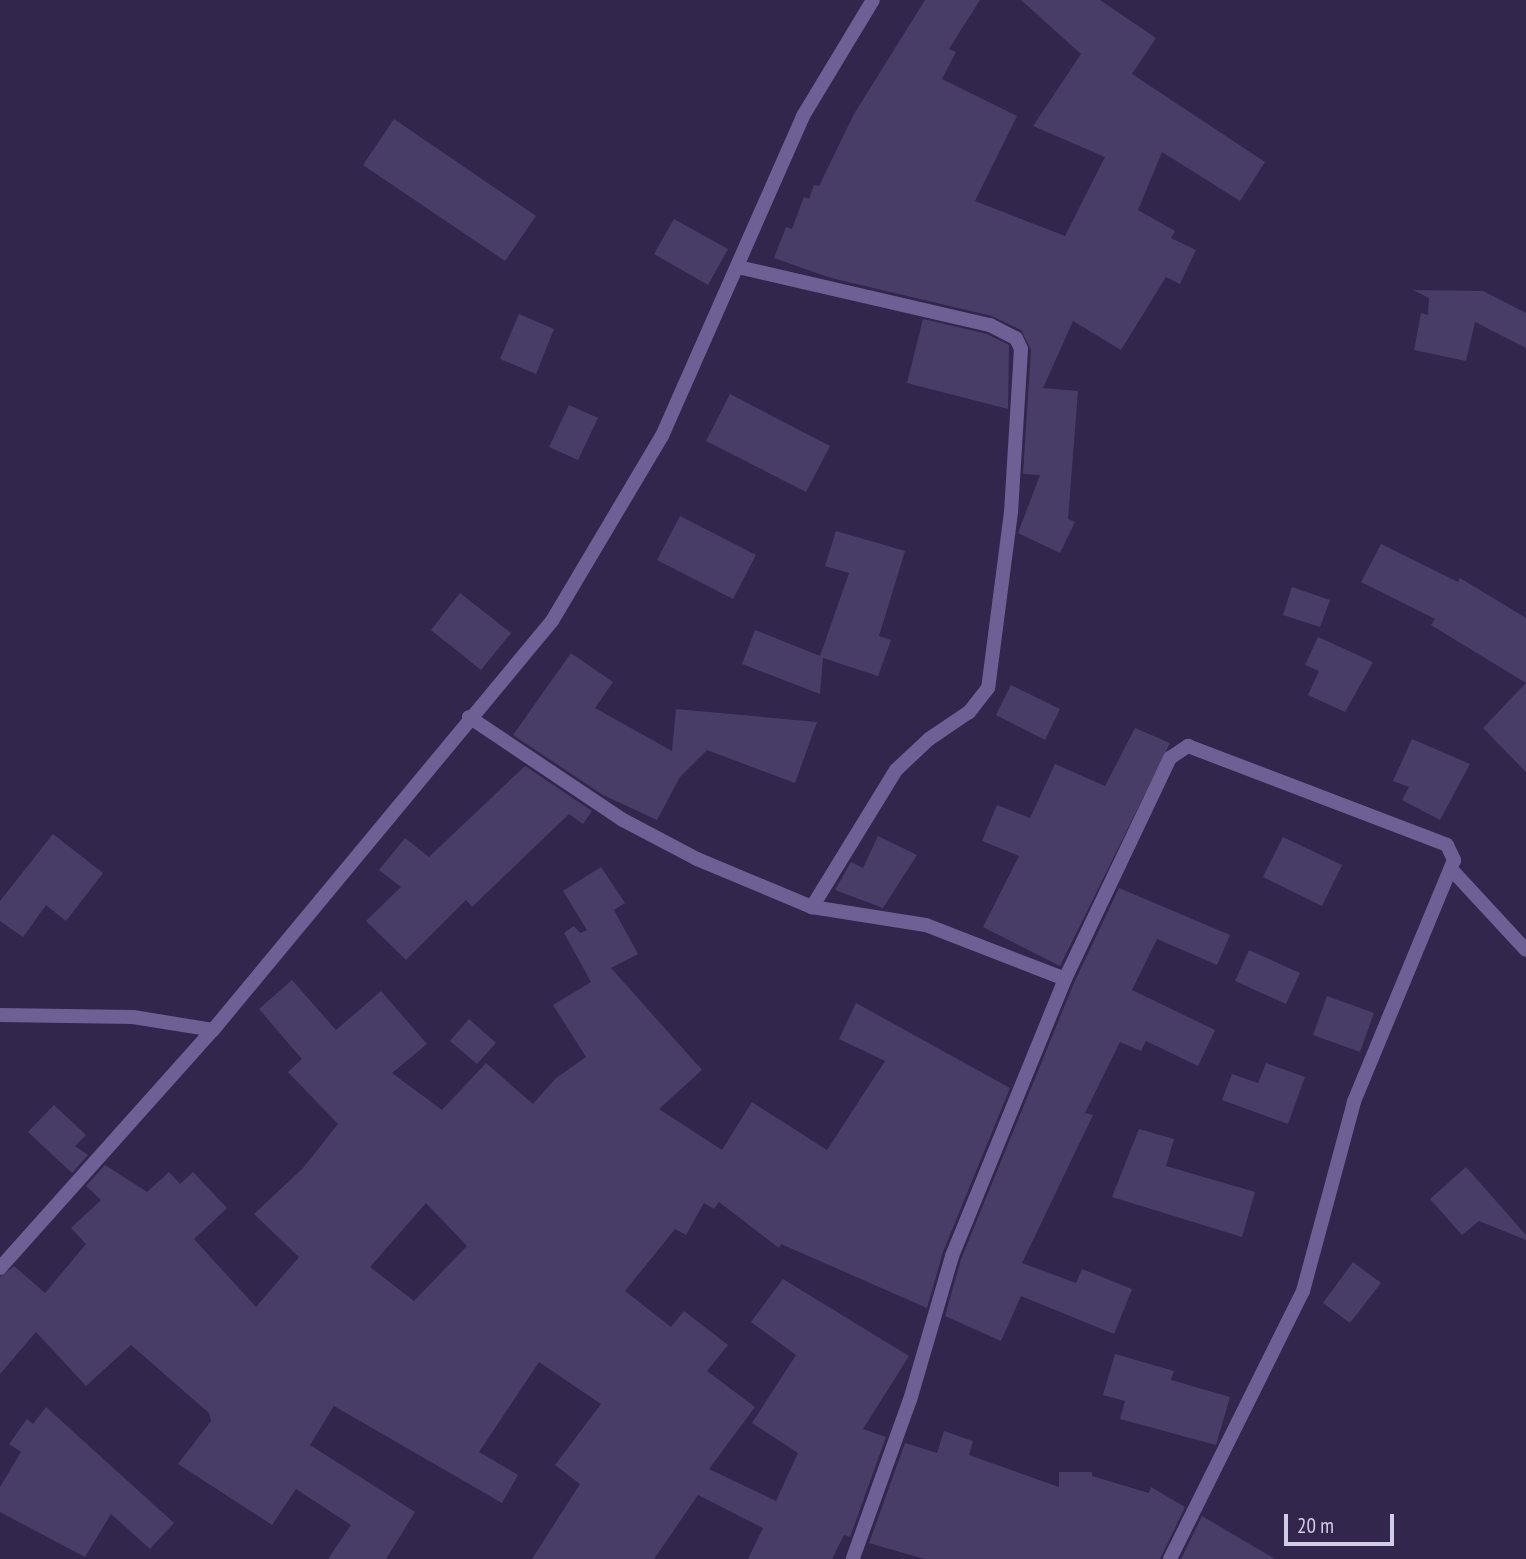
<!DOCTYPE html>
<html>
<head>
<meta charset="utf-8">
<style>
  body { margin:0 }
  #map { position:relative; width:1526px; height:1559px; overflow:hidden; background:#32264d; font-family:"PT Sans Narrow",sans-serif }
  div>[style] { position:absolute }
  .building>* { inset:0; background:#483d66 }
  .street>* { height:14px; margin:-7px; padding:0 7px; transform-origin:7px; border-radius:7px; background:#6e6095 }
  span { translate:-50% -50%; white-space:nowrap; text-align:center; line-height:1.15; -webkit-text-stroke:5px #32264d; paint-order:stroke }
  .scale { position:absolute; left:1284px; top:1514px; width:110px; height:32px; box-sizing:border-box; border:4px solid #d2cde6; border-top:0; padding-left:9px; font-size:21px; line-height:24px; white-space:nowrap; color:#d2cde6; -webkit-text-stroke:5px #32264d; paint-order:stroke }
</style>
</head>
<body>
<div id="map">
  <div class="building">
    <i style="clip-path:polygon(925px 0,980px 0,949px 49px,956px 52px,942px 79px,1017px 116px,975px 201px,1065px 236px,1105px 157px,1033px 126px,1081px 54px,1021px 0,1100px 0,1156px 38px,1132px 74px,1265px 162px,1240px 201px,1162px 152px,1138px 210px,1175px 231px,1171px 238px,1196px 250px,1180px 284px,1166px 277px,1121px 350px,1073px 321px,1043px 388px,1078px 391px,1068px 519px,1075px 522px,1060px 553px,1018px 533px,1040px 475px,1023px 474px,1031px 350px,1021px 330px,992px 316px,831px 278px,774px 258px,786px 227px,792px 229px,804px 197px,809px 199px,814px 185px,819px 186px,854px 114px)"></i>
    <i style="clip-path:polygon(394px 119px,536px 216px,505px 261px,363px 165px)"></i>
    <i style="clip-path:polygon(674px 219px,728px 249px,708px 285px,654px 254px)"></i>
    <i style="clip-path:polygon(1413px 290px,1483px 291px,1526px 313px,1526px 348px,1475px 322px,1466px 361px,1414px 350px,1421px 313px,1428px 315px,1429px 298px)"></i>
    <i style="clip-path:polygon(519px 314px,554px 329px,536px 374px,500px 359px)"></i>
    <i style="clip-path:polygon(923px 319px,987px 334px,1009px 345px,1008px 409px,907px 383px)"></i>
    <i style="clip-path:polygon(730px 394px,830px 446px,806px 492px,706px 441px)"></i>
    <i style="clip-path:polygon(569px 405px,598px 418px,578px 460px,549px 447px)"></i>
    <i style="clip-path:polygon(680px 516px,756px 555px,733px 599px,657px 560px)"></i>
    <i style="clip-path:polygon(836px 531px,905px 551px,879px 636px,891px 640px,878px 676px,823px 658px,820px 694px,742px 664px,755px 630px,820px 656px,849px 573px,825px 566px)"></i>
    <i style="clip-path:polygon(1381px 544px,1458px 582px,1460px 578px,1526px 618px,1526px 683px,1431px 625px,1435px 619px,1361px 582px)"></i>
    <i style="clip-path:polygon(1292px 587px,1330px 600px,1320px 627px,1283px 615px)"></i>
    <i style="clip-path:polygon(460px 593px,511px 633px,481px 670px,431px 630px)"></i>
    <i style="clip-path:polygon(1318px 637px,1373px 662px,1345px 712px,1308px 695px,1319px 671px,1305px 665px)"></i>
    <i style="clip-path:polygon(571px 653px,613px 682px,595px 708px,672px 751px,676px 709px,817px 722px,795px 783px,707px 750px,680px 777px,657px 820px,603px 795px,513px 735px)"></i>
    <i style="clip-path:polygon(1526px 683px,1526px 772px,1483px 728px)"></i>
    <i style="clip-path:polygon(1011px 685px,1060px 709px,1045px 740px,996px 715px)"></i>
    <i style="clip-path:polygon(1135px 728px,1170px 743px,1060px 966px,983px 927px,1019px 856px,982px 841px,997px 805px,1030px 818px,1055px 764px,1105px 786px)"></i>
    <i style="clip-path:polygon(1412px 739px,1470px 764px,1440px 820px,1402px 800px,1409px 787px,1393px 781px)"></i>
    <i style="clip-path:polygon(525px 766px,592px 811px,583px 824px,569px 814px,472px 907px,466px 900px,406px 960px,366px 921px,401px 887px,379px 870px,405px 838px,429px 857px)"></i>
    <i style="clip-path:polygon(53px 834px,103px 873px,66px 921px,46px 905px,23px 937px,0 921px,0 901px)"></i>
    <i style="clip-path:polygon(878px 836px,917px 855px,883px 908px,835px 890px,851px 862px,863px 868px)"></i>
    <i style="clip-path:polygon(1283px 837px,1342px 865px,1322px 906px,1263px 877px)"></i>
    <i style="clip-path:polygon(evenodd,601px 867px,625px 903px,614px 910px,638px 954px,611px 968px,702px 1070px,659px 1109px,722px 1150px,752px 1102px,827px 1150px,885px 1061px,839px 1039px,856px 1003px,1010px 1088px,943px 1252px,927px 1308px,781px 1244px,779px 1248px,719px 1202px,714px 1209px,704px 1203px,686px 1235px,675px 1229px,625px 1291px,671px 1327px,684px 1311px,728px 1345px,707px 1371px,755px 1407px,709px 1469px,776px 1501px,798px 1453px,752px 1423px,796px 1355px,751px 1322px,783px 1279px,909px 1356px,863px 1429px,886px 1437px,850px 1537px,844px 1535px,832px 1559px,748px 1559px,763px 1528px,698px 1495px,654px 1559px,532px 1559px,580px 1484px,555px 1465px,601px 1404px,539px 1362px,479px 1452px,518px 1475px,502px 1503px,334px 1406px,310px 1445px,415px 1512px,386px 1559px,328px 1559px,351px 1525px,296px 1489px,272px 1525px,178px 1464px,211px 1421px,209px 1413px,131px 1345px,86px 1386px,36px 1332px,0 1374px,0 1277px,14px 1266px,45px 1293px,86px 1244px,71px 1228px,101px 1200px,86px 1186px,105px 1165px,147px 1192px,169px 1172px,180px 1184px,193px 1172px,227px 1208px,194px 1239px,256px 1307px,299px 1257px,254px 1214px,303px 1168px,338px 1124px,288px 1072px,302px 1059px,259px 1009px,292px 980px,336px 1030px,381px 991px,427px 1044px,392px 1073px,442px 1110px,486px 1063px,533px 1104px,556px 1078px,586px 1057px,553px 1005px,591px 982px,564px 933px,574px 926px,580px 933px,587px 930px,563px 891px,601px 867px,426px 1203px,467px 1246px,414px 1301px,370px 1267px,426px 1203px)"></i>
    <i style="clip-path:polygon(1119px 888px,1230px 935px,1217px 965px,1157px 939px,1132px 990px,1215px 1030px,1198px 1066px,1146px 1041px,1141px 1051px,1120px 1042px,1085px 1113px,1093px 1115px,1022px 1263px,1076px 1283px,1082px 1269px,1132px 1289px,1114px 1334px,1021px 1296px,1001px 1341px,945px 1316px,961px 1259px,1074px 983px)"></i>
    <i style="clip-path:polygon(1249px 950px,1300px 973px,1286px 1004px,1235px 981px)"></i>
    <i style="clip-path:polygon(1327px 996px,1374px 1013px,1360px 1052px,1313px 1035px)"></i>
    <i style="clip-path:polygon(469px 1019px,496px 1043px,477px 1064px,450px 1041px)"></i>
    <i style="clip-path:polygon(1266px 1063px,1305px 1077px,1288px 1124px,1222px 1100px,1232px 1074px,1258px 1083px)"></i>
    <i style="clip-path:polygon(54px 1105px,86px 1135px,75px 1146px,88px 1155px,72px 1173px,28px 1132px)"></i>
    <i style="clip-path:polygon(1139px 1129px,1174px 1139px,1166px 1166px,1255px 1192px,1242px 1237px,1112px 1197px)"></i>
    <i style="clip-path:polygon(1466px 1167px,1526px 1235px,1526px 1240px,1479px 1221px,1462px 1235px,1430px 1199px)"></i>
    <i style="clip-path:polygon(1353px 1262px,1381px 1283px,1350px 1323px,1323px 1303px)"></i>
    <i style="clip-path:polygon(1115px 1354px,1174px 1371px,1171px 1380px,1230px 1397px,1216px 1445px,1120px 1419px,1125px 1401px,1103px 1395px)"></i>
    <i style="clip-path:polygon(46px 1407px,174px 1523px,150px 1549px,111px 1514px,85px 1557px,0 1512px,0 1487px,21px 1452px,9px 1444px,27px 1419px,33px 1424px)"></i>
    <i style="clip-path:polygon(944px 1431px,973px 1441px,969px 1455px,1059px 1487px,1059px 1472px,1092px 1472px,1092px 1476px,1149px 1493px,1151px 1487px,1185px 1507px,1160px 1559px,924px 1559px,869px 1543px,905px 1443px,937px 1453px)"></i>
    <i style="clip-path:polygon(1202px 1516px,1275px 1559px,1181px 1559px)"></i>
  </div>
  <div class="street">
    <i style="left:738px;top:267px;width:259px;rotate:13deg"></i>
    <i style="left:990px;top:325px;width:29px;rotate:27deg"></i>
    <i style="left:1016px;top:338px;width:12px;rotate:66deg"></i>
    <i style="left:1021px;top:349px;width:163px;rotate:93.5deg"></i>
    <i style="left:1011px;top:512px;width:177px;rotate:97.4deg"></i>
    <i style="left:988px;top:688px;width:31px;rotate:128deg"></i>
    <i style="left:969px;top:712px;width:48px;rotate:146deg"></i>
    <i style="left:929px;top:739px;width:45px;rotate:136.8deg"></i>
    <i style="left:896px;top:770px;width:161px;rotate:121.5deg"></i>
    <i style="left:469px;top:717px;width:185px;rotate:33.8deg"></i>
    <i style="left:623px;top:820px;width:84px;rotate:27.8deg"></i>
    <i style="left:697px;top:859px;width:125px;rotate:22.7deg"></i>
    <i style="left:812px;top:907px;width:115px;rotate:9deg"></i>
    <i style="left:926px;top:925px;width:149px;rotate:21.2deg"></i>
    <i style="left:1451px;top:869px;width:110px;rotate:47.2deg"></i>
    <i style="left:0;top:1015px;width:133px;rotate:0.9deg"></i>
    <i style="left:133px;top:1017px;width:81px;rotate:9.2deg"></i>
    <i style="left:0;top:1268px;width:319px;rotate:-48.2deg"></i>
    <i style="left:213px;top:1030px;width:531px;rotate:-50.35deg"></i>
    <i style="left:552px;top:621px;width:215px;rotate:-59.3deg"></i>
    <i style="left:662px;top:436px;width:350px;rotate:-66.2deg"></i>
    <i style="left:803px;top:116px;width:135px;rotate:-58.9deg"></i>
    <i style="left:853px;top:1558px;width:168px;rotate:-70.2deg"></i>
    <i style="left:910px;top:1400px;width:150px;rotate:-73.7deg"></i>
    <i style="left:952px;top:1256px;width:299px;rotate:-67.8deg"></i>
    <i style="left:1065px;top:979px;width:245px;rotate:-64.6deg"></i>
    <i style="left:1170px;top:758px;width:22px;rotate:-34deg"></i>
    <i style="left:1188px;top:746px;width:277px;rotate:20.9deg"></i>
    <i style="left:1447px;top:845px;width:17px;rotate:65deg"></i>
    <i style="left:1454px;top:860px;width:262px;rotate:112.5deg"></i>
    <i style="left:1354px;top:1102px;width:196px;rotate:105.1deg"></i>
    <i style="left:1303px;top:1291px;width:299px;rotate:116.4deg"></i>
  </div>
  <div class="scale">20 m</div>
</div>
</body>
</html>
